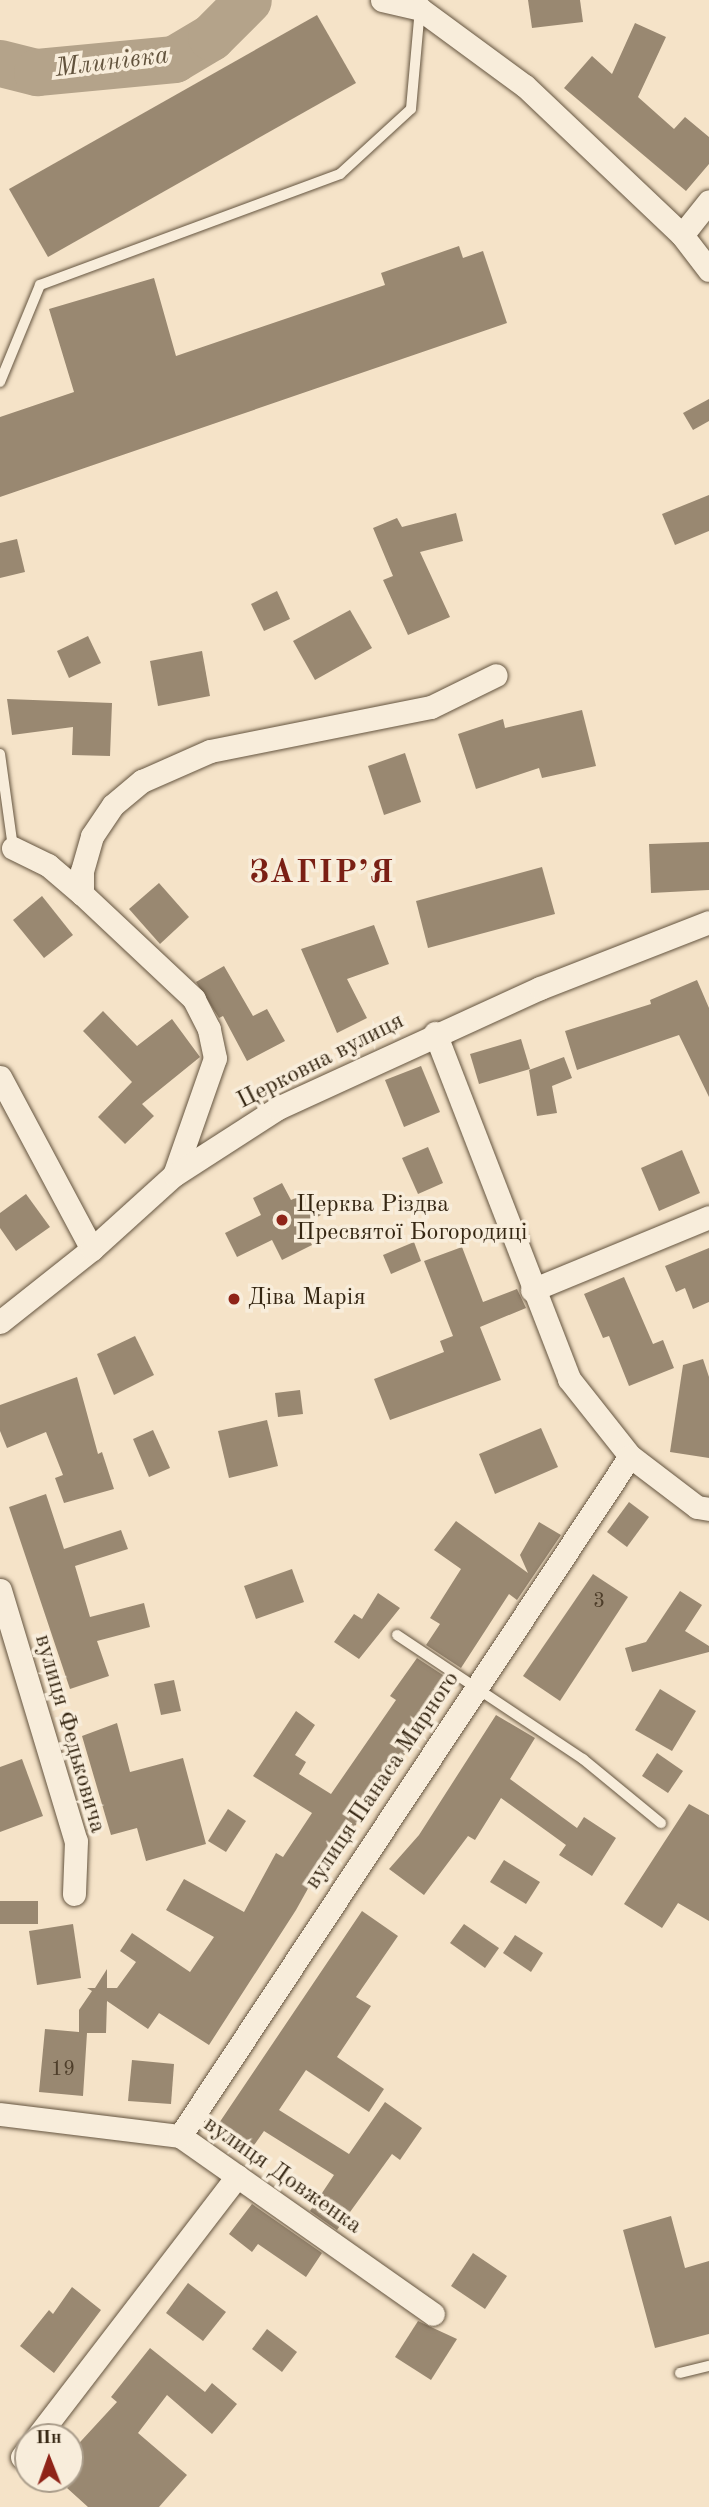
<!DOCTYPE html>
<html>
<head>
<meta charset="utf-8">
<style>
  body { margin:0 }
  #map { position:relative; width:709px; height:2507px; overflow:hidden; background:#f5e3c8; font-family:"Old Standard TT",serif }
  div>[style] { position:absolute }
  .river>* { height:47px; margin:-23.5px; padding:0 23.5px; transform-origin:23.5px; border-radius:23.5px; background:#b4a38a }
  .building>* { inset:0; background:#998871 }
  .roads { filter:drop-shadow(0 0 2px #655540) drop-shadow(0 0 2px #655540) }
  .lane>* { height:10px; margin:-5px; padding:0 5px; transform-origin:5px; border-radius:5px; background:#f8eddb }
  .street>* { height:23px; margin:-11.5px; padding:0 11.5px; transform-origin:11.5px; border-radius:11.5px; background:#f8eddb }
  .dots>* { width:19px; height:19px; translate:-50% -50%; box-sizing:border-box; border:4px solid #f8eddb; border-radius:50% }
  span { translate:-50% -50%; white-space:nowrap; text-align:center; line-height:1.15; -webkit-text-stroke:7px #f8eddb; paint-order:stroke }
  .number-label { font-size:21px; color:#4e3e2a }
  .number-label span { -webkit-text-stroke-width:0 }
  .street-label { font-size:24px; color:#352612 }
  .poi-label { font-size:24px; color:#352612 }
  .left { translate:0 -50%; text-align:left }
  .water-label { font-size:26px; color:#61523c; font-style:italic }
  .district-label { font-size:32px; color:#7a1f14; font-weight:700; letter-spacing:2px }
  .north { position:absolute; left:14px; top:2423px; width:70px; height:70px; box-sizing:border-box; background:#f8eddb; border:2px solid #aa9d8b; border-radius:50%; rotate:359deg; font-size:19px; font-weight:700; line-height:28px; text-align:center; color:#352612 }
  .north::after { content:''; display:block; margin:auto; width:24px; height:32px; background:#8f2418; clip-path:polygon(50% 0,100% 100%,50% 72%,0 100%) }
</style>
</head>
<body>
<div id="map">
  <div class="river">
    <i style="left:0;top:63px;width:38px;rotate:14deg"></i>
    <i style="left:37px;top:72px;width:138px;rotate:-5.4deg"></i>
    <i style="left:174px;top:59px;width:43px;rotate:-30.7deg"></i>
    <i style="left:211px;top:37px;width:52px;rotate:-45deg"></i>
  </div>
  <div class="building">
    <i style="clip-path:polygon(528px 0,580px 0,583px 22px,532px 28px)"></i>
    <i style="clip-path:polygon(317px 15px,356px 83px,48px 257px,9px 189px)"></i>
    <i style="clip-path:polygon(635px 23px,666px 37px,638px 97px,674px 129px,685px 117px,709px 137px,709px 164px,686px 191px,564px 88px,592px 56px,612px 74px)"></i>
    <i style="clip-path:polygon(459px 246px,463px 258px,483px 251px,507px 323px,0 497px,0 417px,74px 392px,49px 309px,154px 278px,176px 356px,385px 285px,381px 273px)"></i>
    <i style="clip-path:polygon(709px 399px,709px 421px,693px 430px,683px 413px)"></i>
    <i style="clip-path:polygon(709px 495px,709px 531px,675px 545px,662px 514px)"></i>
    <i style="clip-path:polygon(456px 513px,463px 541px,420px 552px,450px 617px,408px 635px,383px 580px,393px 576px,373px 528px,397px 518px,402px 527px)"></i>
    <i style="clip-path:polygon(17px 539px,25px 572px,0 578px,0 543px)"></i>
    <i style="clip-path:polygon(277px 591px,290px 619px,264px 631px,251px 604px)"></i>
    <i style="clip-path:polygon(350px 610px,372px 648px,315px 680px,293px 641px)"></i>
    <i style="clip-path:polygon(88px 636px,101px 663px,69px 678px,57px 651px)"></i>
    <i style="clip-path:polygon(202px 651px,210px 696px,158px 706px,150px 661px)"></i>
    <i style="clip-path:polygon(7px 699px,112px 703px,110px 756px,72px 755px,73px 727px,12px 735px)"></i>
    <i style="clip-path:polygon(582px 710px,596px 766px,542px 778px,539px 768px,476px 789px,458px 734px,503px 719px,505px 728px)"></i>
    <i style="clip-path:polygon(405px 753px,421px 802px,384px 815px,368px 766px)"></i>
    <i style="clip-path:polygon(709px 842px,709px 890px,651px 893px,649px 844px)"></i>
    <i style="clip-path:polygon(542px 867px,555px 914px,428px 948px,416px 901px)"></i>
    <i style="clip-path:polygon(159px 883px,189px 917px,160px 944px,129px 909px)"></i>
    <i style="clip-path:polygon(42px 896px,73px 935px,44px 958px,13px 920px)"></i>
    <i style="clip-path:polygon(374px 925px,389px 964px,347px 979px,367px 1018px,337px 1033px,301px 949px)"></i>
    <i style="clip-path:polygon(224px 966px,253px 1016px,267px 1009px,285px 1041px,247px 1061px,223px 1016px,219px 1018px,196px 982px)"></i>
    <i style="clip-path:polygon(697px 980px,709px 1008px,709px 1097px,679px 1035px,577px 1070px,565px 1031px,651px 1004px,650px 1000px)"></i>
    <i style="clip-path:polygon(103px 1011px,137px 1046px,172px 1019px,200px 1057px,142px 1104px,154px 1116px,125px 1144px,98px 1117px,132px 1082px,83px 1031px)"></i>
    <i style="clip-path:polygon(521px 1039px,530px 1069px,479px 1084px,470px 1054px)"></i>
    <i style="clip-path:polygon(564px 1057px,572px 1078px,552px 1086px,557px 1113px,537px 1116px,529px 1070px)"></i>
    <i style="clip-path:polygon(421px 1066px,440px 1112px,404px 1127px,385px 1080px)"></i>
    <i style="clip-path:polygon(428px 1147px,443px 1183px,418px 1194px,402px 1158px)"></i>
    <i style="clip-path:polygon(682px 1150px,700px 1193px,659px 1211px,641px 1168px)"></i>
    <i style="clip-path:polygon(282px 1183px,291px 1200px,309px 1192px,321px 1215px,302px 1225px,312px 1245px,282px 1260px,272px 1240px,237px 1257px,225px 1233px,261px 1215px,253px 1198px)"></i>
    <i style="clip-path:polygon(26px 1194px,50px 1227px,16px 1251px,0 1228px,0 1213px)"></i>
    <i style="clip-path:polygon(414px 1242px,421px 1261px,391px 1274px,383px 1255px)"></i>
    <i style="clip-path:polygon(462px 1247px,483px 1302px,517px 1289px,526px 1308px,480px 1327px,501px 1380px,390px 1420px,374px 1379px,444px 1352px,440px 1341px,453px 1336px,424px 1261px)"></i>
    <i style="clip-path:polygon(709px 1248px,709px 1302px,693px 1309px,685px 1288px,676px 1292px,665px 1266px)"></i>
    <i style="clip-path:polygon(624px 1277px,653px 1344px,663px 1340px,674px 1368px,629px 1386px,609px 1336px,603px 1338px,584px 1294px)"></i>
    <i style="clip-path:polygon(135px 1336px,154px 1375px,114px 1395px,97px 1354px)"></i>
    <i style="clip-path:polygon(703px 1359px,709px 1377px,709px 1458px,670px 1452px,683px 1365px)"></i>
    <i style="clip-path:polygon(77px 1377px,98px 1454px,102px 1452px,114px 1489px,64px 1503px,55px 1478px,63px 1475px,46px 1432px,7px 1448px,0 1431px,0 1405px)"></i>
    <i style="clip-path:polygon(300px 1390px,303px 1414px,278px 1417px,275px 1393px)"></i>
    <i style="clip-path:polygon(267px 1420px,278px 1466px,229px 1478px,218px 1431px)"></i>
    <i style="clip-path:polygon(541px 1428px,558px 1467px,495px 1494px,479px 1454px)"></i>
    <i style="clip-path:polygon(153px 1430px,170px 1468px,149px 1477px,133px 1439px)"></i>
    <i style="clip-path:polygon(46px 1494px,64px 1549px,121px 1530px,128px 1549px,75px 1566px,90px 1617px,144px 1603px,150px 1627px,97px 1641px,109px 1676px,70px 1689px,9px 1507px)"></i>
    <i style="clip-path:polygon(629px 1502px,649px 1517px,627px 1547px,607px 1532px)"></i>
    <i style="clip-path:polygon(456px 1521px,528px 1573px,520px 1555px,539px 1522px,561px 1535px,517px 1600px,509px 1594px,461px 1668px,426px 1645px,440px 1624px,430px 1618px,461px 1569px,434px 1550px)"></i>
    <i style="clip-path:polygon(292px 1569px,304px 1602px,256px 1619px,244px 1586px)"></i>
    <i style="clip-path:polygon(593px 1574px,628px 1597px,560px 1701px,523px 1676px)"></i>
    <i style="clip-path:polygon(680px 1591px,702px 1605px,685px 1631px,709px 1646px,709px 1652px,632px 1672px,625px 1648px,646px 1642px)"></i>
    <i style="clip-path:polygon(378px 1593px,400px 1608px,359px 1659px,334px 1642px,354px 1614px,362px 1619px)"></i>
    <i style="clip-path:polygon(417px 1658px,452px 1681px,452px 1686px,335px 1855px,329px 1851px,296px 1910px,209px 2045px,159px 2013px,148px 2029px,107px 2001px,106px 2033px,87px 2033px,83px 2096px,39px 2092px,45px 2029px,79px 2032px,79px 2010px,92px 1991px,87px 1988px,95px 1988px,107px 1969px,107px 1988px,117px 1988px,136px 1962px,120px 1951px,132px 1933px,190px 1972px,214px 1937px,166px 1910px,184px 1879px,244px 1912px,276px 1853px,283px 1857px,312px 1813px,253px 1776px,296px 1711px,315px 1725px,295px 1755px,306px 1762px,299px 1774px,331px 1794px,396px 1700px,390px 1696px)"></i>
    <i style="clip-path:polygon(174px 1680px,181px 1711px,161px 1715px,154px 1684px)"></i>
    <i style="clip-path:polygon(660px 1689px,696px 1711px,672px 1751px,635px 1730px)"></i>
    <i style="clip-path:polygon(496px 1715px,535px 1738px,510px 1779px,577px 1828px,584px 1817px,616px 1838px,592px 1876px,559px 1855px,566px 1845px,501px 1798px,475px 1840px,468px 1836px,424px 1895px,389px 1869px,419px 1835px)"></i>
    <i style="clip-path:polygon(117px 1723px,130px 1772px,183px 1758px,206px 1844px,146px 1861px,137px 1828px,111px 1835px,82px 1736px)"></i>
    <i style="clip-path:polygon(657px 1753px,683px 1771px,668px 1793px,642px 1776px)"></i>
    <i style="clip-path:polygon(22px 1759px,43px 1816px,0 1832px,0 1767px)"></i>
    <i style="clip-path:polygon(689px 1804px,709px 1815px,709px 1921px,678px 1903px,662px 1928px,624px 1904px)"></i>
    <i style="clip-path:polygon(228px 1809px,246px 1821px,226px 1852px,208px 1841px)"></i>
    <i style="clip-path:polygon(504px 1860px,540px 1882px,526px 1904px,490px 1882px)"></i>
    <i style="clip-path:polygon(0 1901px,38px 1901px,38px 1924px,0 1924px)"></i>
    <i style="clip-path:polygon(362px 1911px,398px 1936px,356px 1997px,371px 2006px,337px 2057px,384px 2089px,369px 2112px,306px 2070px,279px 2110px,349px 2154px,385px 2102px,422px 2128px,400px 2160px,392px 2154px,337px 2230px,310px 2211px,334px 2175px,264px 2131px,245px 2158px,211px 2135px)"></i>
    <i style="clip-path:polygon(73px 1924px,81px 1978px,37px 1985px,29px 1931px)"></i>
    <i style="clip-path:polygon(464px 1924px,499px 1948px,485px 1968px,450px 1943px)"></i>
    <i style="clip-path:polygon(515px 1935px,543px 1953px,531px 1972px,503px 1953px)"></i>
    <i style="clip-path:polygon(132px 2060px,174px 2064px,171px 2104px,128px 2101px)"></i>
    <i style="clip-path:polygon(252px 2204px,322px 2253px,306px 2277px,258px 2244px,252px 2252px,229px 2234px)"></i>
    <i style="clip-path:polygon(671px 2216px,685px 2268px,709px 2261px,709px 2334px,655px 2348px,623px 2230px)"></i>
    <i style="clip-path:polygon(473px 2253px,507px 2276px,485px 2309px,451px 2286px)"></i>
    <i style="clip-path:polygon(188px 2283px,226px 2312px,203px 2341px,166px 2313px)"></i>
    <i style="clip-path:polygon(72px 2287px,101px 2310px,54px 2373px,20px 2346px,49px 2310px,53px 2314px)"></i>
    <i style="clip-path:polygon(418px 2321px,457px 2339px,431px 2380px,395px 2357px)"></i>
    <i style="clip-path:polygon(267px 2329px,297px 2352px,282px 2372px,252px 2349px)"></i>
    <i style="clip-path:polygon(150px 2348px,205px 2392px,212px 2383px,237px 2404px,212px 2434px,167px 2395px,138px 2433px,187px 2475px,159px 2507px,88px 2507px,67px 2488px,78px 2476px,70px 2468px,70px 2453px,117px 2402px,111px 2397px)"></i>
  </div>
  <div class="roads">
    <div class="lane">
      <i style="left:0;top:382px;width:105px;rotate:-67.6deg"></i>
      <i style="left:40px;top:285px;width:320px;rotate:-20.3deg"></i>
      <i style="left:340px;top:174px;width:96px;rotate:-42.5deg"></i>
      <i style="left:411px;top:109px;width:101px;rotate:-84.9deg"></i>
      <i style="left:0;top:754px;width:95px;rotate:82.1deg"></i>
      <i style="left:397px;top:1635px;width:224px;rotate:33.7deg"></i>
      <i style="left:583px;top:1759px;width:101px;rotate:39.4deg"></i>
      <i style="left:680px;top:2373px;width:30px;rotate:-14deg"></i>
    </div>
    <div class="street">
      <i style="left:382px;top:0;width:39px;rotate:13deg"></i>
      <i style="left:420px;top:9px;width:130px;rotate:36.3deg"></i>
      <i style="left:525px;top:86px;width:216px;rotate:43.5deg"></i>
      <i style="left:682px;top:235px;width:44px;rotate:52.4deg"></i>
      <i style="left:682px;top:235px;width:43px;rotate:-51.5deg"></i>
      <i style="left:13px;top:848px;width:39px;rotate:26deg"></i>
      <i style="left:48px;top:865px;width:45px;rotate:40.5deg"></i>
      <i style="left:435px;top:1033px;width:371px;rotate:68.8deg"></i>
      <i style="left:569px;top:1379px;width:98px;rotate:51.6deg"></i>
      <i style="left:630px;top:1456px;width:84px;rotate:37.3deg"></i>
      <i style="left:697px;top:1507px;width:12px;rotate:9deg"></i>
      <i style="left:0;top:1077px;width:195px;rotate:61.9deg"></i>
      <i style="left:174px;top:1175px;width:124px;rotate:-70.7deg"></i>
      <i style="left:215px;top:1058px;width:30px;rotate:-102deg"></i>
      <i style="left:209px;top:1029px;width:34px;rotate:-117deg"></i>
      <i style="left:194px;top:999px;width:154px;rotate:-136.8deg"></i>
      <i style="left:82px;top:894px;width:23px;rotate:-90deg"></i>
      <i style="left:82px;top:871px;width:36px;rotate:-74deg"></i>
      <i style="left:92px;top:836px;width:37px;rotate:-56deg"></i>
      <i style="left:113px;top:805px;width:38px;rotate:-40deg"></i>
      <i style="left:142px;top:781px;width:74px;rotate:-23.8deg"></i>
      <i style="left:210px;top:751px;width:225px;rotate:-11.3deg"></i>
      <i style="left:431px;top:707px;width:72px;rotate:-26.2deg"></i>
      <i style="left:532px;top:1290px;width:191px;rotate:-22.4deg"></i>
      <i style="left:0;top:1322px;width:117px;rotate:-38.4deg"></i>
      <i style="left:92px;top:1249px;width:110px;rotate:-42.1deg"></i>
      <i style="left:174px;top:1175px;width:124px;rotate:-32.8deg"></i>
      <i style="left:278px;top:1108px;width:288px;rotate:-24.6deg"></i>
      <i style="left:540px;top:988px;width:181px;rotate:-21.3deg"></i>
      <i style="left:0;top:1590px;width:262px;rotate:73.2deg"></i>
      <i style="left:76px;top:1841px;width:53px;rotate:92.2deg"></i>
      <i style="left:0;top:2114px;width:181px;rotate:7deg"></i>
      <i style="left:180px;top:2136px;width:309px;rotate:35.1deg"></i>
      <i style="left:180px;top:2136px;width:815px;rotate:-56.5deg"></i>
      <i style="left:37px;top:2437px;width:329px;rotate:-52.5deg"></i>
      <i style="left:22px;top:2457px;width:10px;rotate:-53deg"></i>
    </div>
  </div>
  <div class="dots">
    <i style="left:282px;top:1220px;background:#8f2418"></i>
    <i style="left:234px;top:1299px;background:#8f2418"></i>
  </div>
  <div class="number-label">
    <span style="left:599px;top:1602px">3</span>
    <span style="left:63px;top:2070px">19</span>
  </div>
  <div class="street-label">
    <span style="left:321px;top:1062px;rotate:-27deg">Церковна вулиця</span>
    <span style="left:69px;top:1734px;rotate:74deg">вулиця Федьковича</span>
    <span style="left:383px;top:1781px;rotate:-56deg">вулиця Панаса Мирного</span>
    <span style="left:282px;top:2176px;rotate:35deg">вулиця Довженка</span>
  </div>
  <div class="poi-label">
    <span class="left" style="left:296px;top:1220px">Церква Різдва<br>Пресвятої Богородиці</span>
    <span class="left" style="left:248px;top:1299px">Діва Марія</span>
  </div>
  <div class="water-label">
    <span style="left:112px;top:63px;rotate:-7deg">Млинівка</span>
  </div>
  <div class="district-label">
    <span style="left:322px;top:874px">ЗАГІР’Я</span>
  </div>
  <div class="north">Пн</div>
</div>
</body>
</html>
